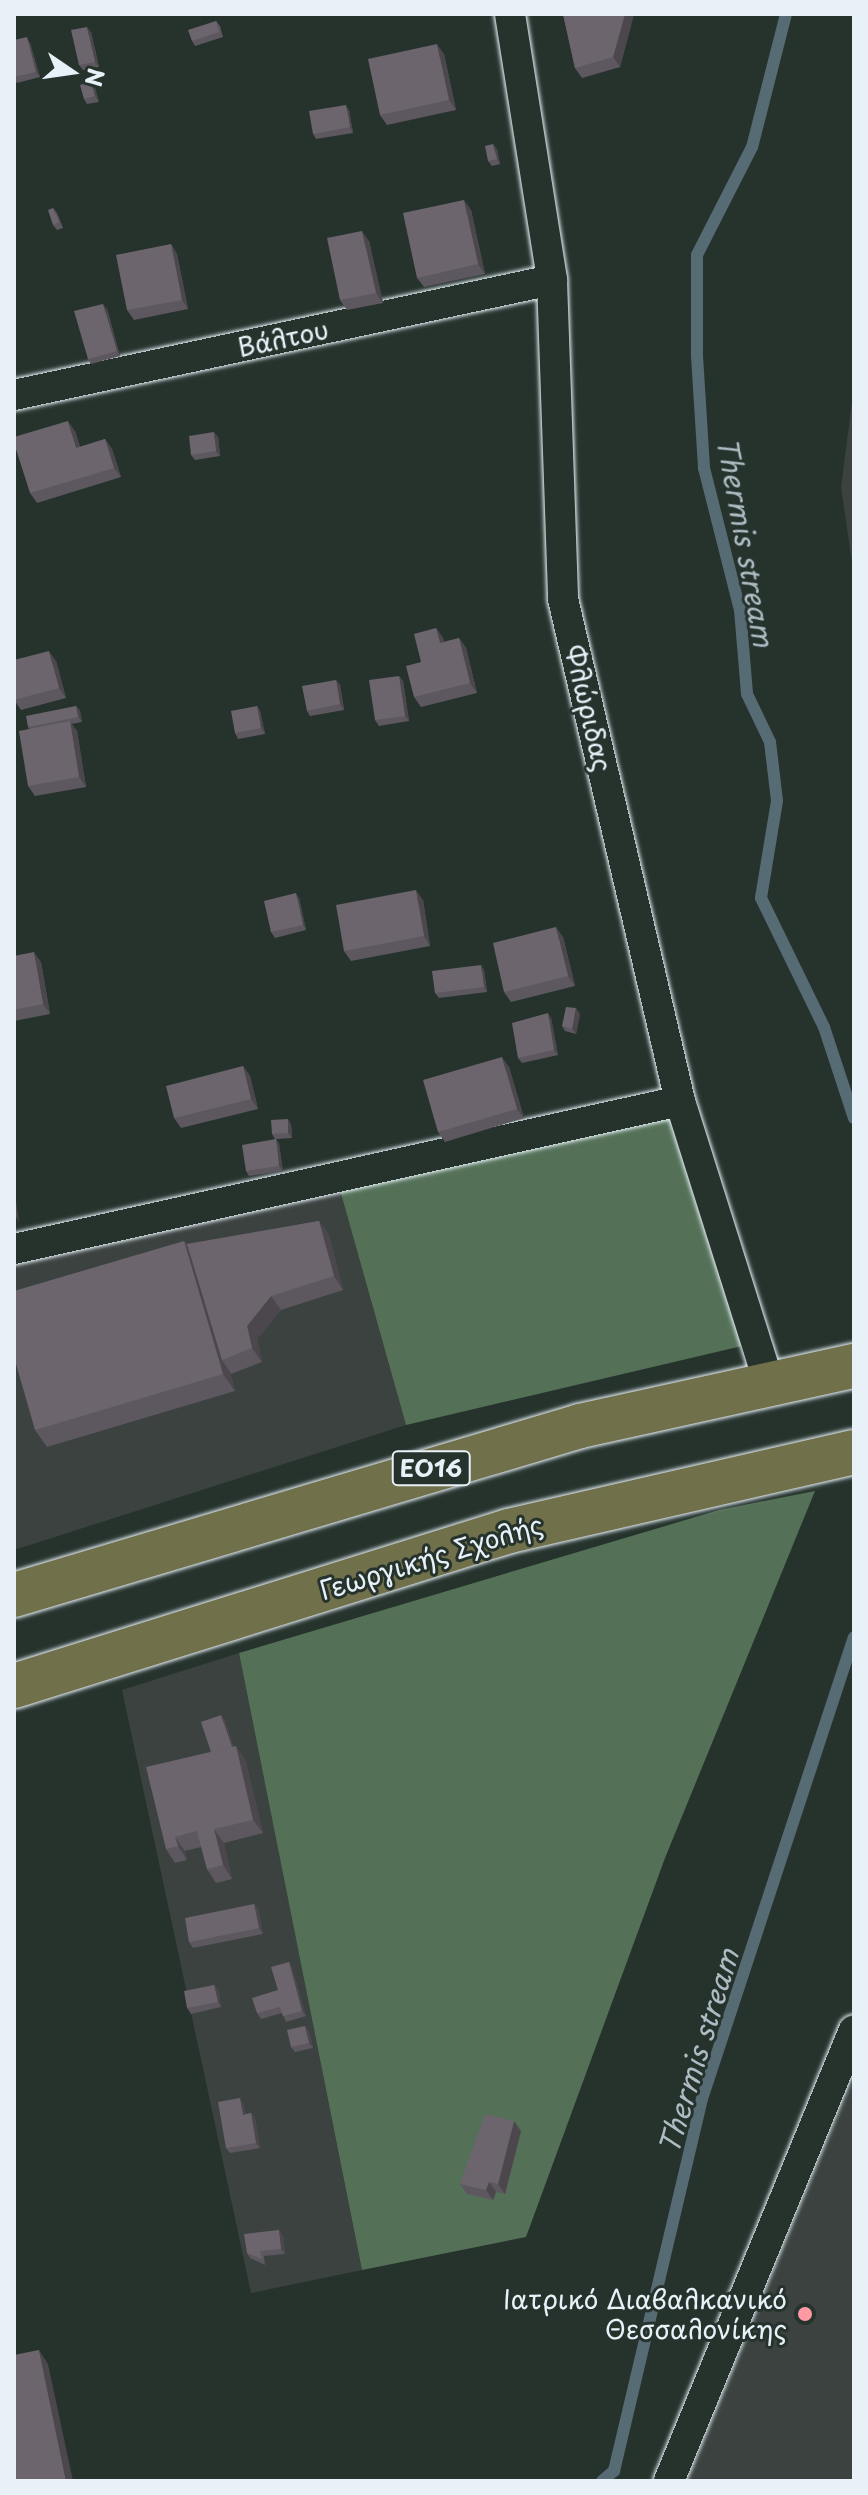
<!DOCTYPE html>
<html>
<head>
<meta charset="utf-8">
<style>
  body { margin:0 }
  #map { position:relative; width:868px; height:2495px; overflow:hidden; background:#26332d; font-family:"Playpen Sans",sans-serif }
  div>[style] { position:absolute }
  .built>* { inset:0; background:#3b4240 }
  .green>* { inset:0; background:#547158 }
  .stream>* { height:12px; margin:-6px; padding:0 6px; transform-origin:6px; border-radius:6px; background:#566b74 }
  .roads { filter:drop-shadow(0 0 2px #e8f1f8) drop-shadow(0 0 2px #e8f1f8) }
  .street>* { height:30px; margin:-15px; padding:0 15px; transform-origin:15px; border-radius:15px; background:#26332d }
  .primary>* { height:44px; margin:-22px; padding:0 22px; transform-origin:22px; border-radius:22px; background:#70704a }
  .wall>* { inset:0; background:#5d575f }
  .shaded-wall>* { inset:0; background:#4c474d }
  .building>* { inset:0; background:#6c656e }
  .dots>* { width:22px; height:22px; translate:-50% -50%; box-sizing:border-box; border:4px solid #26332d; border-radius:50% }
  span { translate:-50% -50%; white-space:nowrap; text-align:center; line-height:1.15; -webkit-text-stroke:6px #26332d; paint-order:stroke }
  .shield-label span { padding:2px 6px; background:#26332d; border:2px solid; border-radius:6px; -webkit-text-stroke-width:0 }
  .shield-label { font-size:24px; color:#e8f1f8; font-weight:700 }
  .street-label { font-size:26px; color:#e8f1f8 }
  .poi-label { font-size:26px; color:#e8f1f8 }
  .right { translate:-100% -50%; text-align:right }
  .water-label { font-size:28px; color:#aebbc3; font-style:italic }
  .frame { position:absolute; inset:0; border:16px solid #e8f1f8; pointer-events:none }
  .north { position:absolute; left:32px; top:32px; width:80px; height:80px; -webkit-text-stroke:6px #26332d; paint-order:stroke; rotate:103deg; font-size:22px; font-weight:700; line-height:32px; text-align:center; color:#e8f1f8 }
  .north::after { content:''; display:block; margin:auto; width:28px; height:36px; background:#e8f1f8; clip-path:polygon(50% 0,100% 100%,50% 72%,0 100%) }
</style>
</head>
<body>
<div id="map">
  <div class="built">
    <i style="clip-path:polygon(854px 387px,854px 576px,841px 487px)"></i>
    <i style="clip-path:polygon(340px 1190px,406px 1425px,14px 1550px,14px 1263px)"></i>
    <i style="clip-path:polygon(239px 1653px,362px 2270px,251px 2293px,122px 1690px)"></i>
    <i style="clip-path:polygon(854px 2079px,854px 2481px,687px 2481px,825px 2146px)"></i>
  </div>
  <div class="green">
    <i style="clip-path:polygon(673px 1113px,742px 1346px,406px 1425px,340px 1190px)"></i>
    <i style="clip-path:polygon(815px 1491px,665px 1858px,526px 2237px,362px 2270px,239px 1653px,719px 1510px)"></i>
  </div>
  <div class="stream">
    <i style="left:786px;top:14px;width:137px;rotate:104.3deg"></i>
    <i style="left:752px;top:147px;width:121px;rotate:117deg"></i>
    <i style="left:697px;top:255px;width:101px;rotate:90deg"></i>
    <i style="left:697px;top:356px;width:112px;rotate:86.4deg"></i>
    <i style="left:704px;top:468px;width:146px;rotate:75.8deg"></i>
    <i style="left:740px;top:610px;width:84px;rotate:85.2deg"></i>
    <i style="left:747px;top:694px;width:53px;rotate:64.4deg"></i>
    <i style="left:770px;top:742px;width:59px;rotate:83.2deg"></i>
    <i style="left:777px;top:801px;width:98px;rotate:99.4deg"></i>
    <i style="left:761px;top:898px;width:144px;rotate:64deg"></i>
    <i style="left:824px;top:1027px;width:96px;rotate:71.8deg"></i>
    <i style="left:602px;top:2481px;width:16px;rotate:-40deg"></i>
    <i style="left:614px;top:2471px;width:382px;rotate:-76.7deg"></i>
    <i style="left:702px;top:2099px;width:486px;rotate:-71.8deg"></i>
  </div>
  <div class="roads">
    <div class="street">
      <i style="left:510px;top:14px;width:269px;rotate:81deg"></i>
      <i style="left:552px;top:280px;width:319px;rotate:88deg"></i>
      <i style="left:563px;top:599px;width:515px;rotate:76.88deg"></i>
      <i style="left:680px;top:1101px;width:297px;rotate:72.5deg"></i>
      <i style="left:14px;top:395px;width:550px;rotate:-12.07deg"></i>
      <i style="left:14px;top:1249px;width:682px;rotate:-12.53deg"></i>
      <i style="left:669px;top:2481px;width:487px;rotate:-67.7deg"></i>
    </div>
    <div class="primary">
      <i style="left:14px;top:1595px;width:591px;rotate:-16.62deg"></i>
      <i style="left:580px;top:1426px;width:280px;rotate:-12.4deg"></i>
      <i style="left:14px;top:1686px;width:519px;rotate:-17.39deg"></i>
      <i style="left:509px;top:1531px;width:354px;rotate:-12.9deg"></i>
    </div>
  </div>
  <div class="wall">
    <i style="clip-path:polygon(563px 14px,634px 14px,620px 67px,582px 78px,575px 68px)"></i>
    <i style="clip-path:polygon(216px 21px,220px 26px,223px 37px,195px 46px,192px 41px)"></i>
    <i style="clip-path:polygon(91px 32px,99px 67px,83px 70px,79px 65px)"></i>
    <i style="clip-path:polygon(14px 40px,30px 43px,40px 77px,17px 83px,14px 78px)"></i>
    <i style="clip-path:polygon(444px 54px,456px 110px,387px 125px,380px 115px)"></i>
    <i style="clip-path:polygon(95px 88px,99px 102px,87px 104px,84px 99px)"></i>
    <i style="clip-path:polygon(349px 110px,353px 133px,316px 139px,313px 134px)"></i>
    <i style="clip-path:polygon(497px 149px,500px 164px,492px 166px,488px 161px)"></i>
    <i style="clip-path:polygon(53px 208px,57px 213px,63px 228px,57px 230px,53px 225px)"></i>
    <i style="clip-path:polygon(471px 210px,485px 274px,424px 287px,417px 278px)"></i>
    <i style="clip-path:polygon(369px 241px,383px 303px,347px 310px,340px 300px)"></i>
    <i style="clip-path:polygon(171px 244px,177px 254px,188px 309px,134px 320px,127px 310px)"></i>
    <i style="clip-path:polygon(107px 309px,120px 356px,91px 364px,88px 359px)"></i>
    <i style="clip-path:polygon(75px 431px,80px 447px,105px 439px,112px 449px,121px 477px,37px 503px,30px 493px)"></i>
    <i style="clip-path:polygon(218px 437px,220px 456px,195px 460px,191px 455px)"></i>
    <i style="clip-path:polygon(436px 628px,443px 638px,444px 642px,459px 638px,466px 648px,477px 693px,421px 707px,414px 697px,421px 662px)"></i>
    <i style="clip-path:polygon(56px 661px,66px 698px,21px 710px,14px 700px)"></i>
    <i style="clip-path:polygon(399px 676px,403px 681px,409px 721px,379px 726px,375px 720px)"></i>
    <i style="clip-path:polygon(336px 680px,340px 685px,344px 710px,310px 716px,307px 711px)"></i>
    <i style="clip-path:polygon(76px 706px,80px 711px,82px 722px,71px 724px,77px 731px,86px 787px,35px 796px,28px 786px,29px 729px,28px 727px)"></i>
    <i style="clip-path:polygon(257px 706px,260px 711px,265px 734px,238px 739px,235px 733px)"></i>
    <i style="clip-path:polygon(299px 898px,306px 930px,275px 938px,271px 932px)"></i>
    <i style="clip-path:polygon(423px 900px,430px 946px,351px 961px,344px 951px)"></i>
    <i style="clip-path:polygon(563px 937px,575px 986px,511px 1002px,504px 992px)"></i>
    <i style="clip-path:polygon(14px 956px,41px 962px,50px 1014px,14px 1021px)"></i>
    <i style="clip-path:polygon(484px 970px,487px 992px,439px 998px,435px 993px)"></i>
    <i style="clip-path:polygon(580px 1014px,576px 1034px,565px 1031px,562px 1026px)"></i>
    <i style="clip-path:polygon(551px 1018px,558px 1055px,522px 1063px,518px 1058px)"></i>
    <i style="clip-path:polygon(243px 1066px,250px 1076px,258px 1109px,181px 1128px,174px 1118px)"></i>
    <i style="clip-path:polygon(509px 1067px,524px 1118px,445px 1142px,438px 1132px)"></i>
    <i style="clip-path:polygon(291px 1124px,292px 1138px,276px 1139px,279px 1144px,283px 1171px,249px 1176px,246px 1171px,275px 1139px,272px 1134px)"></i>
    <i style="clip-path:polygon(319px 1221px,329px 1235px,343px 1290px,281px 1310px,257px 1339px,262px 1362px,231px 1374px,230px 1372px,235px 1391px,47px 1447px,35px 1430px,184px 1241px,187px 1244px)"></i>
    <i style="clip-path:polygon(225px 1720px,233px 1746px,245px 1759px,263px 1833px,224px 1843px,232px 1879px,216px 1883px,207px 1869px,201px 1847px,185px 1851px,187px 1860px,175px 1863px,166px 1849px)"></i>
    <i style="clip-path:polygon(254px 1904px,258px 1909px,263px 1934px,193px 1948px,189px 1942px)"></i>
    <i style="clip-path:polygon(289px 1962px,292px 1968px,306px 2016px,286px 2022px,282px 2013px,261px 2019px,257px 2013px,278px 1990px)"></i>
    <i style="clip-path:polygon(214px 1985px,218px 1990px,221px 2007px,191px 2014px,187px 2008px)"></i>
    <i style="clip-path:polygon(309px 2031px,313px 2048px,295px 2052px,291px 2047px)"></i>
    <i style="clip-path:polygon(243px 2103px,245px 2114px,251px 2113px,255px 2118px,260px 2148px,230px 2153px,226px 2148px)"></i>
    <i style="clip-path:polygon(521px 2131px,505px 2194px,496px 2192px,493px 2200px,467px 2194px,460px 2184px)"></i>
    <i style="clip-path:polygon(283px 2235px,285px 2254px,264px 2256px,265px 2265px,250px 2258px,247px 2253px)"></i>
  </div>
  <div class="shaded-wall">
    <i style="clip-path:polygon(625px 14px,634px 14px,620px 67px,613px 57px)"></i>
    <i style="clip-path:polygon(87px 27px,91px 32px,99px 67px,95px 62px)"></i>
    <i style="clip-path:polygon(27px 37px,30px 43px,40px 77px,36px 72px)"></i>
    <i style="clip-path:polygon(437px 44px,444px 54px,456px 110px,449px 100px)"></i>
    <i style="clip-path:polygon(91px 82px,95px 88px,99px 102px,95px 96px)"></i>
    <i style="clip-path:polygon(346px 105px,349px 110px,353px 133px,350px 127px)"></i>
    <i style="clip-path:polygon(493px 144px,497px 149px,500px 164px,497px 159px)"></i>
    <i style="clip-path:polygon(464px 200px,471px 210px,485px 274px,478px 264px)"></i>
    <i style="clip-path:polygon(362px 231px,369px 241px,383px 303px,376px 293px)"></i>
    <i style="clip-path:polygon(171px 244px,177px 254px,188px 309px,182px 300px)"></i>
    <i style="clip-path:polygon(103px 304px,107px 309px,120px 356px,117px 351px)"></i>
    <i style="clip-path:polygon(68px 421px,75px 431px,83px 458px,76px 448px)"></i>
    <i style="clip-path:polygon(214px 432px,218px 437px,220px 456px,216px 451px)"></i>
    <i style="clip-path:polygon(105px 439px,112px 449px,121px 477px,114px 468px)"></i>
    <i style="clip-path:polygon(436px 628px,443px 638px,447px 653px,440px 643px)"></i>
    <i style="clip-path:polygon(459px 638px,466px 648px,477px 693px,470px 683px)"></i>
    <i style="clip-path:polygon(49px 651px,56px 661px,66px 698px,59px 688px)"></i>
    <i style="clip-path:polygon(399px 676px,403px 681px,409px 721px,405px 716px)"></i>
    <i style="clip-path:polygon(336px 680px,340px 685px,344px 710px,340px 704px)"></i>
    <i style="clip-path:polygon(76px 706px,80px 711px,82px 722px,78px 717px)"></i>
    <i style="clip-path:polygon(257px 706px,260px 711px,265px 734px,261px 728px)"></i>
    <i style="clip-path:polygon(70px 721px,77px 731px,86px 787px,79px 777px)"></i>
    <i style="clip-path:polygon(416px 890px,423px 900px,430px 946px,424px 936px)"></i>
    <i style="clip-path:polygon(296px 893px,299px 898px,306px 930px,303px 925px)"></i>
    <i style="clip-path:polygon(556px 927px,563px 937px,575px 986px,568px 976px)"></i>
    <i style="clip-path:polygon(34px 952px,41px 962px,50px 1014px,43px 1004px)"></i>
    <i style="clip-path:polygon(481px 965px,484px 970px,487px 992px,484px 987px)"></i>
    <i style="clip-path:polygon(576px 1008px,580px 1014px,576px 1034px,572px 1029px)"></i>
    <i style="clip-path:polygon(548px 1013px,551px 1018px,558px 1055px,554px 1050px)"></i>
    <i style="clip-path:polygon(502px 1057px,509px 1067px,524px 1118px,517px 1109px)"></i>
    <i style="clip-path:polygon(243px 1066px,250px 1076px,258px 1109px,251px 1099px)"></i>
    <i style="clip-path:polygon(288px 1119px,291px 1124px,292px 1138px,288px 1133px)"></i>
    <i style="clip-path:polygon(276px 1139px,279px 1144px,283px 1171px,279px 1166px)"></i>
    <i style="clip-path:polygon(14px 1199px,16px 1201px,19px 1222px,16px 1217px)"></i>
    <i style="clip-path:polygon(319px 1221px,329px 1235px,343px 1290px,334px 1276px)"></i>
    <i style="clip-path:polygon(184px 1241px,196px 1258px,222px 1360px,230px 1372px,235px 1391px,223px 1374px)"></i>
    <i style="clip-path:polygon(271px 1296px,281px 1310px,257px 1339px,262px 1362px,252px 1348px,247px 1326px)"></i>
    <i style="clip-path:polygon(221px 1715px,225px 1720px,236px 1753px,232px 1748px)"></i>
    <i style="clip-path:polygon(236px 1746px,245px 1759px,263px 1833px,253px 1820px)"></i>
    <i style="clip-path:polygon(214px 1829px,224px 1843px,232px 1879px,223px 1865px)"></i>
    <i style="clip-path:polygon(175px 1837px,185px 1851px,187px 1860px,178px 1846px)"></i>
    <i style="clip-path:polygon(254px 1904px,258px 1909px,263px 1934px,259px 1928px)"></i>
    <i style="clip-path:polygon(289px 1962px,292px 1968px,306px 2016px,302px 2011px)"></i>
    <i style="clip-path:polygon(214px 1985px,218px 1990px,221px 2007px,218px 2002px)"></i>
    <i style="clip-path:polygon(305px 2026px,309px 2031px,313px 2048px,309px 2043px)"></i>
    <i style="clip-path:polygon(240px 2098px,243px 2103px,247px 2120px,243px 2115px)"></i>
    <i style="clip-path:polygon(251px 2113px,255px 2118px,260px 2148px,256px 2143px)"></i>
    <i style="clip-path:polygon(514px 2121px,521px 2131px,505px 2194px,498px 2184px)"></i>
    <i style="clip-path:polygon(489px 2182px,496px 2192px,493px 2200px,486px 2190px)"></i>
    <i style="clip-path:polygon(279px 2230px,283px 2235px,285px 2254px,281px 2249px)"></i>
    <i style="clip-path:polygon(39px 2350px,48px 2364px,73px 2481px,66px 2481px)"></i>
  </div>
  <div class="building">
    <i style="clip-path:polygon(563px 14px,625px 14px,613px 57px,575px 68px)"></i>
    <i style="clip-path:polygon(216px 21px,219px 32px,192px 41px,188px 30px)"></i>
    <i style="clip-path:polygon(87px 27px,95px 62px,79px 65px,71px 30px)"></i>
    <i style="clip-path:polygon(27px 37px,36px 72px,14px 77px,14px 40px)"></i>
    <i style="clip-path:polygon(437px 44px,449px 100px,380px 115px,368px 59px)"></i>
    <i style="clip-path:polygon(91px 82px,95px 96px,84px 99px,80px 85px)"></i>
    <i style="clip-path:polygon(346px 105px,350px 127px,313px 134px,309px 111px)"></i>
    <i style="clip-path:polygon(493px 144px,497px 159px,488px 161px,485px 146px)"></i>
    <i style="clip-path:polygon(464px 200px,478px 264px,417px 278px,403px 213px)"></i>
    <i style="clip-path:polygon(53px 208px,59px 222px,53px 225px,48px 210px)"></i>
    <i style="clip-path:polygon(362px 231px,376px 293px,340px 300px,327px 238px)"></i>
    <i style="clip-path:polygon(171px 244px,182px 300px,127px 310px,116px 255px)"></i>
    <i style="clip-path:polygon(103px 304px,117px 351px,88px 359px,74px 311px)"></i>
    <i style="clip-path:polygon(68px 421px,76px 448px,105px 439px,114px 468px,30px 493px,14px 443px,14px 437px)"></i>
    <i style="clip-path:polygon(214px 432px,216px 451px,191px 455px,189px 436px)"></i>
    <i style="clip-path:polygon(436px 628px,440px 643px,459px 638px,470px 683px,414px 697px,406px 666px,421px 662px,414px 634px)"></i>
    <i style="clip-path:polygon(49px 651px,59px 688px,14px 700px,14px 660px)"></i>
    <i style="clip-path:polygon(399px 676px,405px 716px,375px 720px,369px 680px)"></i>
    <i style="clip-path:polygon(336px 680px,340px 704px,307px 711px,302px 686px)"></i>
    <i style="clip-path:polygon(76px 706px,78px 717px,28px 727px,26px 716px)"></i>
    <i style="clip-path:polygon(257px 706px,261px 728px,235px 733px,231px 711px)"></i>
    <i style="clip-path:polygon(70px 721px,79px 777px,28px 786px,19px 731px)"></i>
    <i style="clip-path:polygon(416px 890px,424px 936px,344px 951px,336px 905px)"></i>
    <i style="clip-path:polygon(296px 893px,303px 925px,271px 932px,264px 901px)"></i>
    <i style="clip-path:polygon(556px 927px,568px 976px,504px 992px,493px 943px)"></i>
    <i style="clip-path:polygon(34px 952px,43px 1004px,14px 1010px,14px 956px)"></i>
    <i style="clip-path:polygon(481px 965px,484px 987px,435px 993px,432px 971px)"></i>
    <i style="clip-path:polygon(566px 1007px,576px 1008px,572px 1029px,562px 1026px)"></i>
    <i style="clip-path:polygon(548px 1013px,554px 1050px,518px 1058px,512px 1023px)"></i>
    <i style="clip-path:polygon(502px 1057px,517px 1109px,438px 1132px,423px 1080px)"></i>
    <i style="clip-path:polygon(243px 1066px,251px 1099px,174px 1118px,166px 1086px)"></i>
    <i style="clip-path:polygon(288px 1119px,288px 1133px,272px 1134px,271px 1120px)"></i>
    <i style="clip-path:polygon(276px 1139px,279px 1166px,246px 1171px,242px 1145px)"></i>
    <i style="clip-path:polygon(319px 1221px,334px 1276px,271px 1296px,247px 1326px,252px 1348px,222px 1360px,187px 1244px)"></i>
    <i style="clip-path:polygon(184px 1241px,223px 1374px,35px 1430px,14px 1357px,14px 1291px)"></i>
    <i style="clip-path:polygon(221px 1715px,232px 1747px,211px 1752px,201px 1722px)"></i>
    <i style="clip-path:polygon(236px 1746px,253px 1820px,214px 1829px,223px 1865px,207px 1869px,197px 1831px,175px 1837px,178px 1846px,166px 1849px,146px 1767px)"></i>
    <i style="clip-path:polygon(254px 1904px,259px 1928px,189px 1942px,185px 1918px)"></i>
    <i style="clip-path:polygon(289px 1962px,302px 2011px,283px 2016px,280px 2007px,257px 2013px,252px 1998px,278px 1990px,271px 1967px)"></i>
    <i style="clip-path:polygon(214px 1985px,218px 2002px,187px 2008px,184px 1991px)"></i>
    <i style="clip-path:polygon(305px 2026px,309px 2043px,291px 2047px,287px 2030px)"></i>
    <i style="clip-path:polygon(240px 2098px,243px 2115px,251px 2113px,256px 2143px,226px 2148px,218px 2102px)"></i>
    <i style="clip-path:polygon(485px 2114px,514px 2121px,498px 2184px,489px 2182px,486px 2190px,460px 2184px)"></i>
    <i style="clip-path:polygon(279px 2230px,281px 2249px,260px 2251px,262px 2259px,247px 2253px,244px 2234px)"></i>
    <i style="clip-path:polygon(39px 2350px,66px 2481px,14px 2481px,14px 2355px)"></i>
  </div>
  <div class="dots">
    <i style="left:805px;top:2314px;background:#ff9aa2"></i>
  </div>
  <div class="shield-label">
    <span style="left:431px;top:1468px">ΕΟ16</span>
  </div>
  <div class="street-label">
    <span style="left:283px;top:338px;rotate:-12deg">Βάλτου</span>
    <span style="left:589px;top:708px;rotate:77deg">Φλώριδας</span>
    <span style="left:431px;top:1557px;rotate:-17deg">Γεωργικής Σχολής</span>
  </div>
  <div class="poi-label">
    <span class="right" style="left:787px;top:2314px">Ιατρικό Διαβαλκανικό<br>Θεσσαλονίκης</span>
  </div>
  <div class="water-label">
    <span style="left:746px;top:542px;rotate:80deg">Thermis stream</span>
    <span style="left:698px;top:2051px;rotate:-73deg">Thermis stream</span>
  </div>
  <div class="frame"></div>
  <div class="north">N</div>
</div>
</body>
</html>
